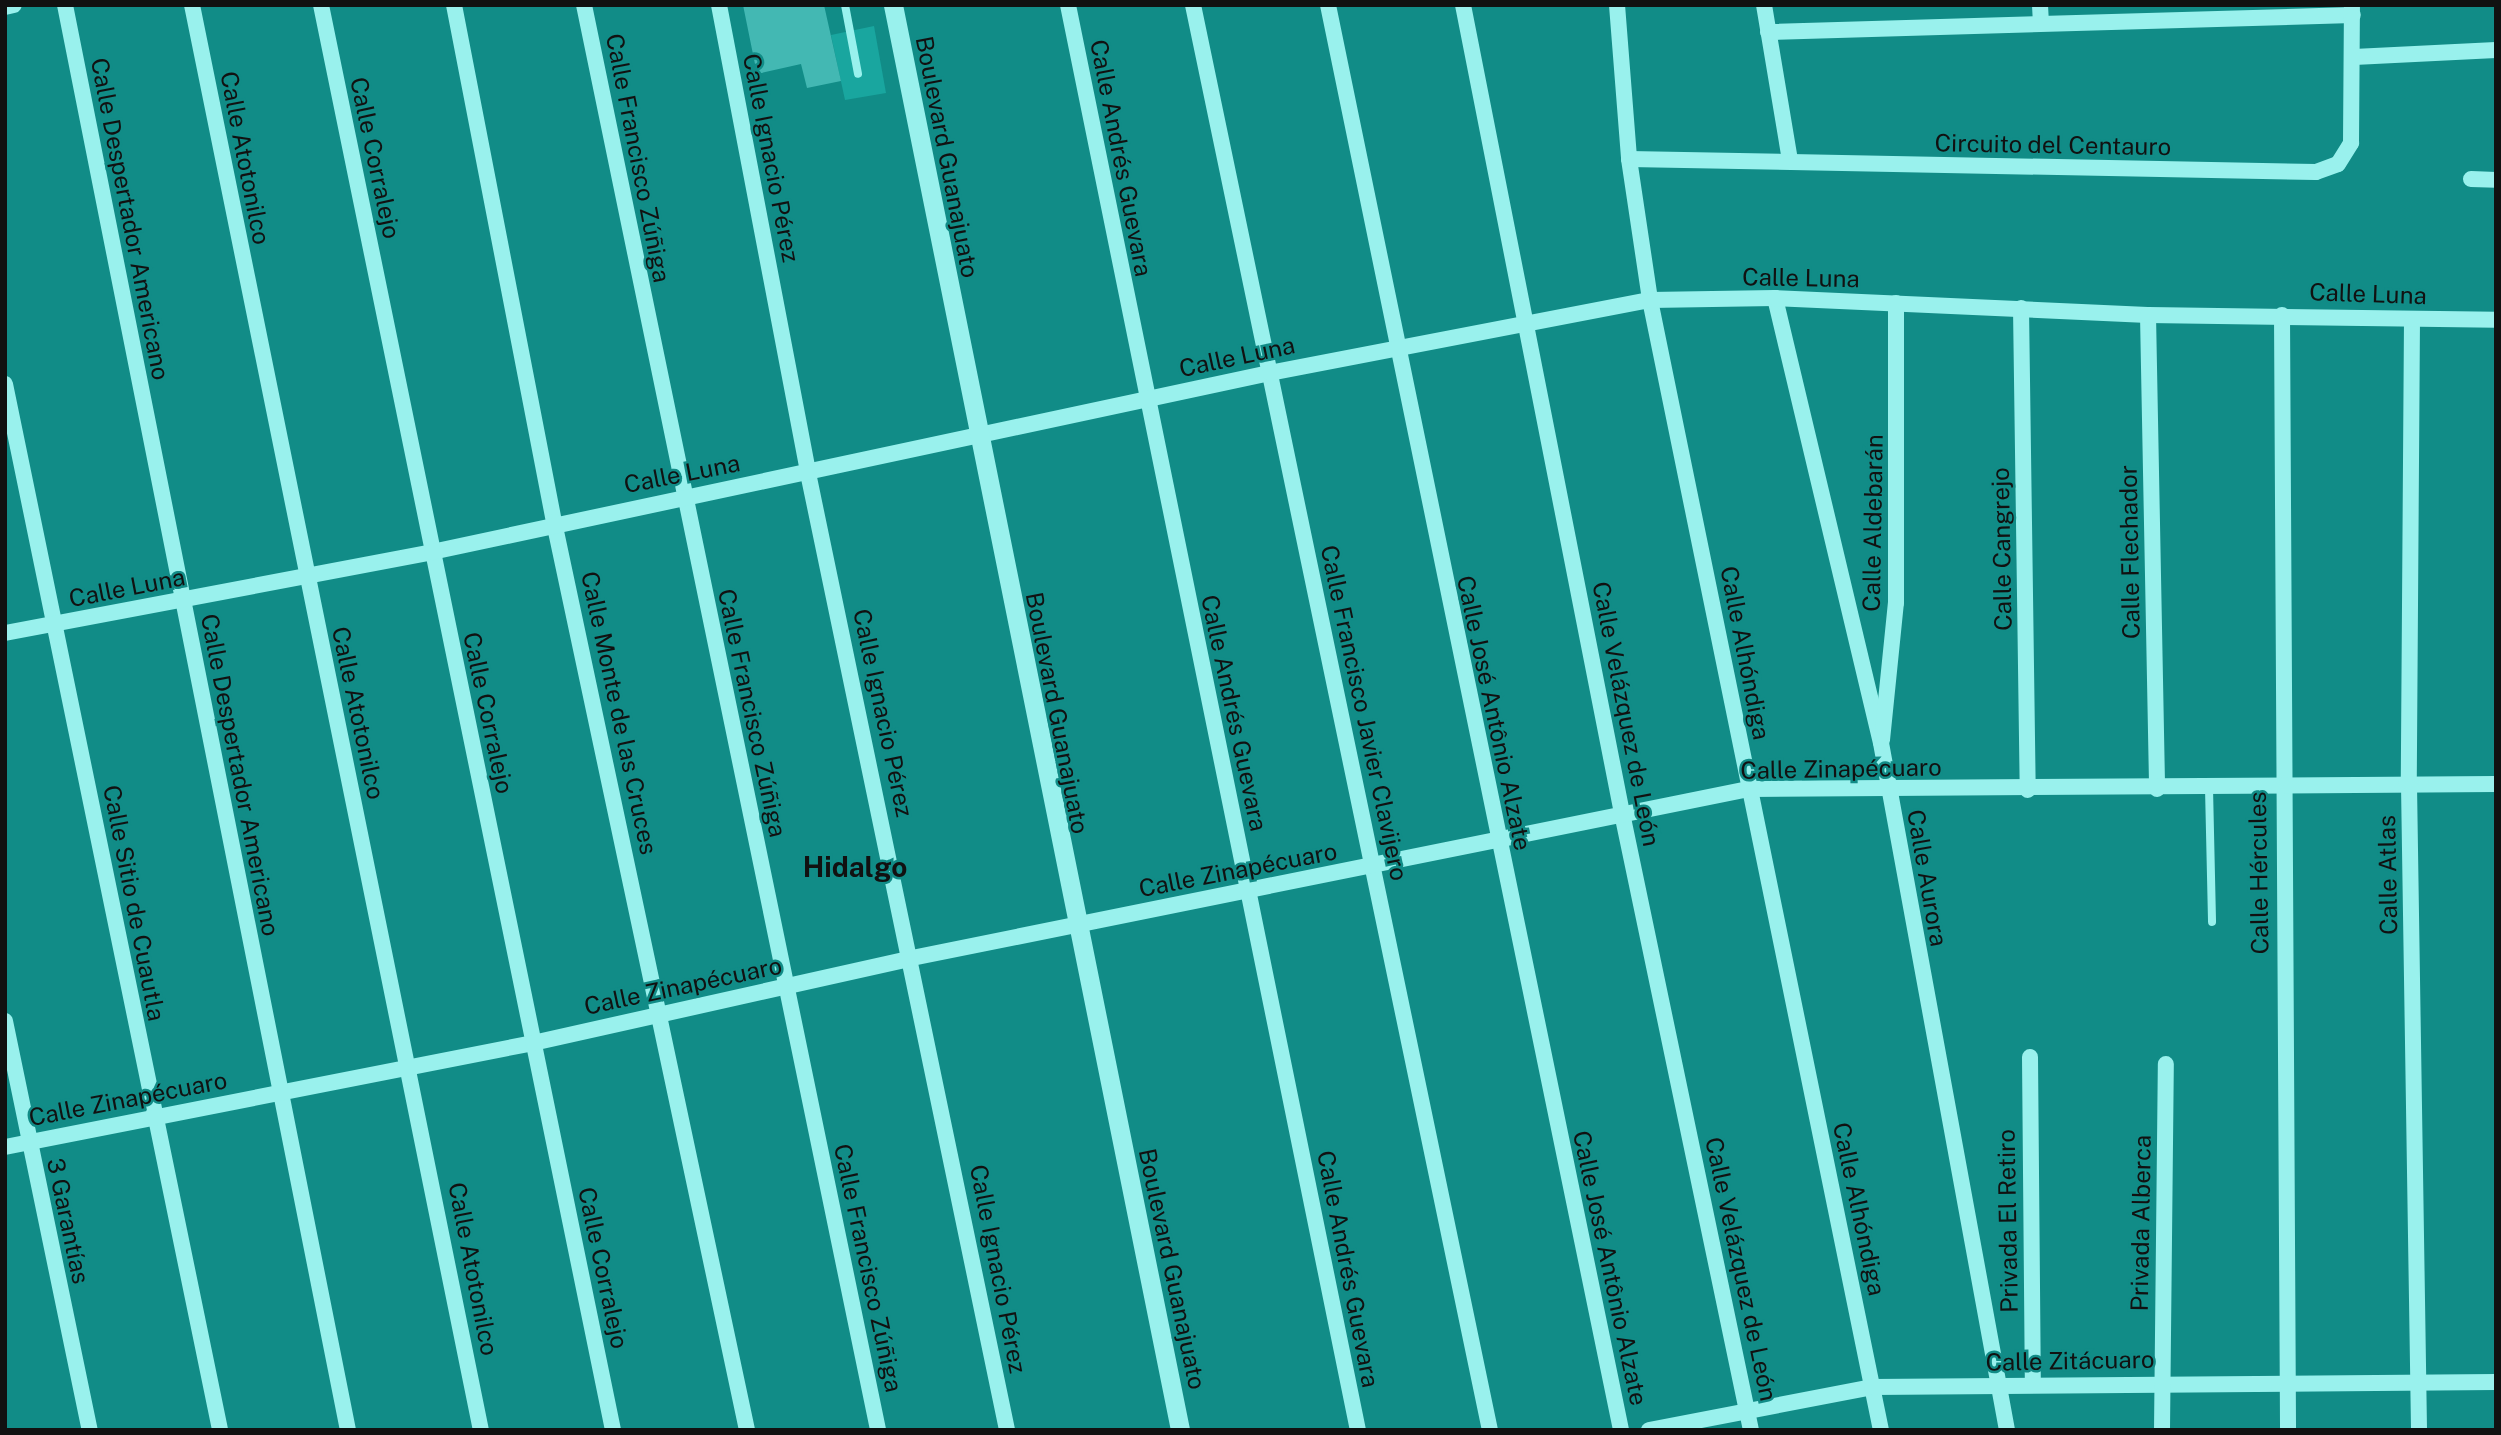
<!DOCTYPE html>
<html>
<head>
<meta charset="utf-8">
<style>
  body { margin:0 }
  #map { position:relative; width:2501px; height:1435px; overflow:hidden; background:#118c87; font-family:"Public Sans",sans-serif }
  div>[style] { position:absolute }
  .green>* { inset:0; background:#19a69f }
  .building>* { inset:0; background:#43b8b3 }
  .service>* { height:8px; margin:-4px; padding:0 4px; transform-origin:4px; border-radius:4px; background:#99f1ed }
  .minor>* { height:16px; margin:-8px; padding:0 8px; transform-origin:8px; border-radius:8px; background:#99f1ed }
  .tertiary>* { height:19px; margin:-9.5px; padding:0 9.5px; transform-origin:9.5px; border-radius:9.5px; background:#99f1ed }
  span { translate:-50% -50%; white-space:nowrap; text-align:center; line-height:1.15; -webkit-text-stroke:5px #118c87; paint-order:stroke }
  .street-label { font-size:24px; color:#111 }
  .quarter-label { font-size:28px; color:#111; font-weight:700 }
  .frame { position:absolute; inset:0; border:7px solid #111; pointer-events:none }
</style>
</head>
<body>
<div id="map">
  <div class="green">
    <i style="clip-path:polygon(874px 26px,886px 93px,845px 100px,831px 35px)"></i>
  </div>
  <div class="building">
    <i style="clip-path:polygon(743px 5px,824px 5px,841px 81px,807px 88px,801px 64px,757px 74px)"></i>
  </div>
  <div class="service">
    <i style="left:845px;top:5px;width:70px;rotate:79.3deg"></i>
    <i style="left:2209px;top:788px;width:134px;rotate:88.7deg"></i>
  </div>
  <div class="minor">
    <i style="left:65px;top:5px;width:1453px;rotate:78.77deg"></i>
    <i style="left:192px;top:5px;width:1454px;rotate:78.54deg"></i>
    <i style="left:321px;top:5px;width:1455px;rotate:78.42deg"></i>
    <i style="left:454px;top:5px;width:527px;rotate:79.05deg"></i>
    <i style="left:554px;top:522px;width:928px;rotate:78deg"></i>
    <i style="left:584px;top:5px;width:1455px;rotate:78.34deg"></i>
    <i style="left:719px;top:5px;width:476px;rotate:79.2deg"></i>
    <i style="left:808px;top:473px;width:977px;rotate:78.25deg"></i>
    <i style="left:1068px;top:5px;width:1454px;rotate:78.5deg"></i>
    <i style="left:1193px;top:5px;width:1456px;rotate:78.23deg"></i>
    <i style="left:1328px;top:5px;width:1455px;rotate:78.38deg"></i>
    <i style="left:1463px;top:5px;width:829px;rotate:78.87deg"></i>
    <i style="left:1623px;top:818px;width:625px;rotate:78.19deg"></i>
    <i style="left:1617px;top:5px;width:154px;rotate:85.5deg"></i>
    <i style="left:1629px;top:159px;width:143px;rotate:81.5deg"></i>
    <i style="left:1650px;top:300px;width:1153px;rotate:78.45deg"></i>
    <i style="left:1764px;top:5px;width:158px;rotate:80.5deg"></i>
    <i style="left:2040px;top:5px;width:18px;rotate:87deg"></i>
    <i style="left:5px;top:7px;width:9px;rotate:-13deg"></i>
    <i style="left:1768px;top:32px;width:585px;rotate:-1.66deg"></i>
    <i style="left:2354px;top:57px;width:142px;rotate:-2.8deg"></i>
    <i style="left:1629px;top:159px;width:687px;rotate:1.08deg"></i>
    <i style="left:2316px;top:172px;width:23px;rotate:-20deg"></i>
    <i style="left:2338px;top:164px;width:25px;rotate:-58deg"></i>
    <i style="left:2351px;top:143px;width:138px;rotate:-89.6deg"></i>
    <i style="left:2471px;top:179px;width:25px;rotate:2deg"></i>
    <i style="left:1775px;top:298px;width:457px;rotate:76.6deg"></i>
    <i style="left:1881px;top:743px;width:698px;rotate:79.61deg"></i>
    <i style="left:2021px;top:308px;width:482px;rotate:89.2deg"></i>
    <i style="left:2148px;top:315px;width:474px;rotate:88.9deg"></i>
    <i style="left:2282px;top:315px;width:1115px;rotate:89.69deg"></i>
    <i style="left:2412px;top:319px;width:466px;rotate:90.4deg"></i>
    <i style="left:2409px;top:785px;width:645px;rotate:89.11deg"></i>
    <i style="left:5px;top:384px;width:1068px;rotate:78.38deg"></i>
    <i style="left:5px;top:633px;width:435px;rotate:-10.7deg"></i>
    <i style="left:432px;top:552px;width:857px;rotate:-12.06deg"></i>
    <i style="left:1270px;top:373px;width:387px;rotate:-10.9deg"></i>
    <i style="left:1650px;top:300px;width:125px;rotate:-0.9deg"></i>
    <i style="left:1775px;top:298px;width:373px;rotate:2.6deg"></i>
    <i style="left:2148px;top:315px;width:348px;rotate:0.8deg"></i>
    <i style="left:1882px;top:740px;width:138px;rotate:-84.2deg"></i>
    <i style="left:1896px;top:603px;width:300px;rotate:-90deg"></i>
    <i style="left:5px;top:1021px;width:418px;rotate:78.3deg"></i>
    <i style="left:2030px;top:1057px;width:328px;rotate:89.5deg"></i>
    <i style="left:5px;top:1147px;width:538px;rotate:-11.14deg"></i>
    <i style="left:533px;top:1043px;width:388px;rotate:-12.6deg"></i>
    <i style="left:912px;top:958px;width:854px;rotate:-11.42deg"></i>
    <i style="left:1749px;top:789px;width:747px;rotate:-0.38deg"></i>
    <i style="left:1649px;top:1430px;width:227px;rotate:-10.9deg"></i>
    <i style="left:1872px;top:1387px;width:624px;rotate:-0.46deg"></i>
    <i style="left:2162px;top:1430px;width:366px;rotate:-89.4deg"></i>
  </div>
  <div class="tertiary">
    <i style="left:893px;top:5px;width:1454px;rotate:78.61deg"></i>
  </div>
  <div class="street-label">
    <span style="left:2053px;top:145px;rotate:1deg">Circuito del Centauro</span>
    <span style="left:947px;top:157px;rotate:79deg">Boulevard Guanajuato</span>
    <span style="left:245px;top:158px;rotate:79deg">Calle Atotonilco</span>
    <span style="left:375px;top:158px;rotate:78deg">Calle Corralejo</span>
    <span style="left:638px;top:158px;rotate:79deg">Calle Francisco Zúñiga</span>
    <span style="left:771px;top:158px;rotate:79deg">Calle Ignacio Pérez</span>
    <span style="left:1121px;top:158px;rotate:79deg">Calle Andrés Guevara</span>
    <span style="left:130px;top:219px;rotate:79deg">Calle Despertador Americano</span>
    <span style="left:1801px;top:278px;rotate:1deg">Calle Luna</span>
    <span style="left:2368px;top:294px;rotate:2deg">Calle Luna</span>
    <span style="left:1237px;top:357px;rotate:-12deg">Calle Luna</span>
    <span style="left:682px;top:474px;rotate:-11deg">Calle Luna</span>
    <span style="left:1873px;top:523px;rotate:-89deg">Calle Aldebarán</span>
    <span style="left:2002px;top:549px;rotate:-91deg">Calle Cangrejo</span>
    <span style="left:2130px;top:552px;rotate:-91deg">Calle Flechador</span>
    <span style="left:127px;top:588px;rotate:-11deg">Calle Luna</span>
    <span style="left:1745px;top:653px;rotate:79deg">Calle Alhóndiga</span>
    <span style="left:358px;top:713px;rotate:78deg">Calle Atotonilco</span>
    <span style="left:488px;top:713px;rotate:78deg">Calle Corralejo</span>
    <span style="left:619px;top:713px;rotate:78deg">Calle Monte de las Cruces</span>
    <span style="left:752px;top:713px;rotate:78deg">Calle Francisco Zúñiga</span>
    <span style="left:883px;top:713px;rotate:78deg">Calle Ignacio Pérez</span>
    <span style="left:1057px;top:713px;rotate:79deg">Boulevard Guanajuato</span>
    <span style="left:1234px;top:713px;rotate:78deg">Calle Andrés Guevara</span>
    <span style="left:1364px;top:713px;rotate:78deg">Calle Francisco Javier Clavijero</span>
    <span style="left:1494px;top:713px;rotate:78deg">Calle José Antônio Alzate</span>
    <span style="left:1626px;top:714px;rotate:79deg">Calle Velázquez de León</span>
    <span style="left:1841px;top:769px;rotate:-1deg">Calle Zinapécuaro</span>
    <span style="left:240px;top:775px;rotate:79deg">Calle Despertador Americano</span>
    <span style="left:1238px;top:870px;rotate:-11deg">Calle Zinapécuaro</span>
    <span style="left:2259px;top:873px;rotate:-91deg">Calle Hércules</span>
    <span style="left:2388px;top:875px;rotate:-91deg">Calle Atlas</span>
    <span style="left:1927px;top:878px;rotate:80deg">Calle Aurora</span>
    <span style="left:134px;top:903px;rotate:79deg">Calle Sitio de Cuautla</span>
    <span style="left:683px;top:986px;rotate:-12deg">Calle Zinapécuaro</span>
    <span style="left:128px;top:1099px;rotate:-11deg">Calle Zinapécuaro</span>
    <span style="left:1859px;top:1209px;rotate:78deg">Calle Alhóndiga</span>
    <span style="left:68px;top:1221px;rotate:78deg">3 Garantías</span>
    <span style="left:2008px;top:1221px;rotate:-91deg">Privada El Retiro</span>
    <span style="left:2141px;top:1223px;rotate:-89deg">Privada Alberca</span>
    <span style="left:603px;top:1268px;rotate:78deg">Calle Corralejo</span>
    <span style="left:868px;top:1268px;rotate:78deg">Calle Francisco Zúñiga</span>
    <span style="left:1610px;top:1268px;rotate:78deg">Calle José Antônio Alzate</span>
    <span style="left:473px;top:1269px;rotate:79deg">Calle Atotonilco</span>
    <span style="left:998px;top:1269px;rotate:79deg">Calle Ignacio Pérez</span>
    <span style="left:1172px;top:1269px;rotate:78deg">Boulevard Guanajuato</span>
    <span style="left:1348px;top:1269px;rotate:79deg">Calle Andrés Guevara</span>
    <span style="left:1741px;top:1269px;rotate:78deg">Calle Velázquez de León</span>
    <span style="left:2070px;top:1361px;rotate:-1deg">Calle Zitácuaro</span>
  </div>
  <div class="quarter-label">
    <span style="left:855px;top:867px">Hidalgo</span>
  </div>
  <div class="frame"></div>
</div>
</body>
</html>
